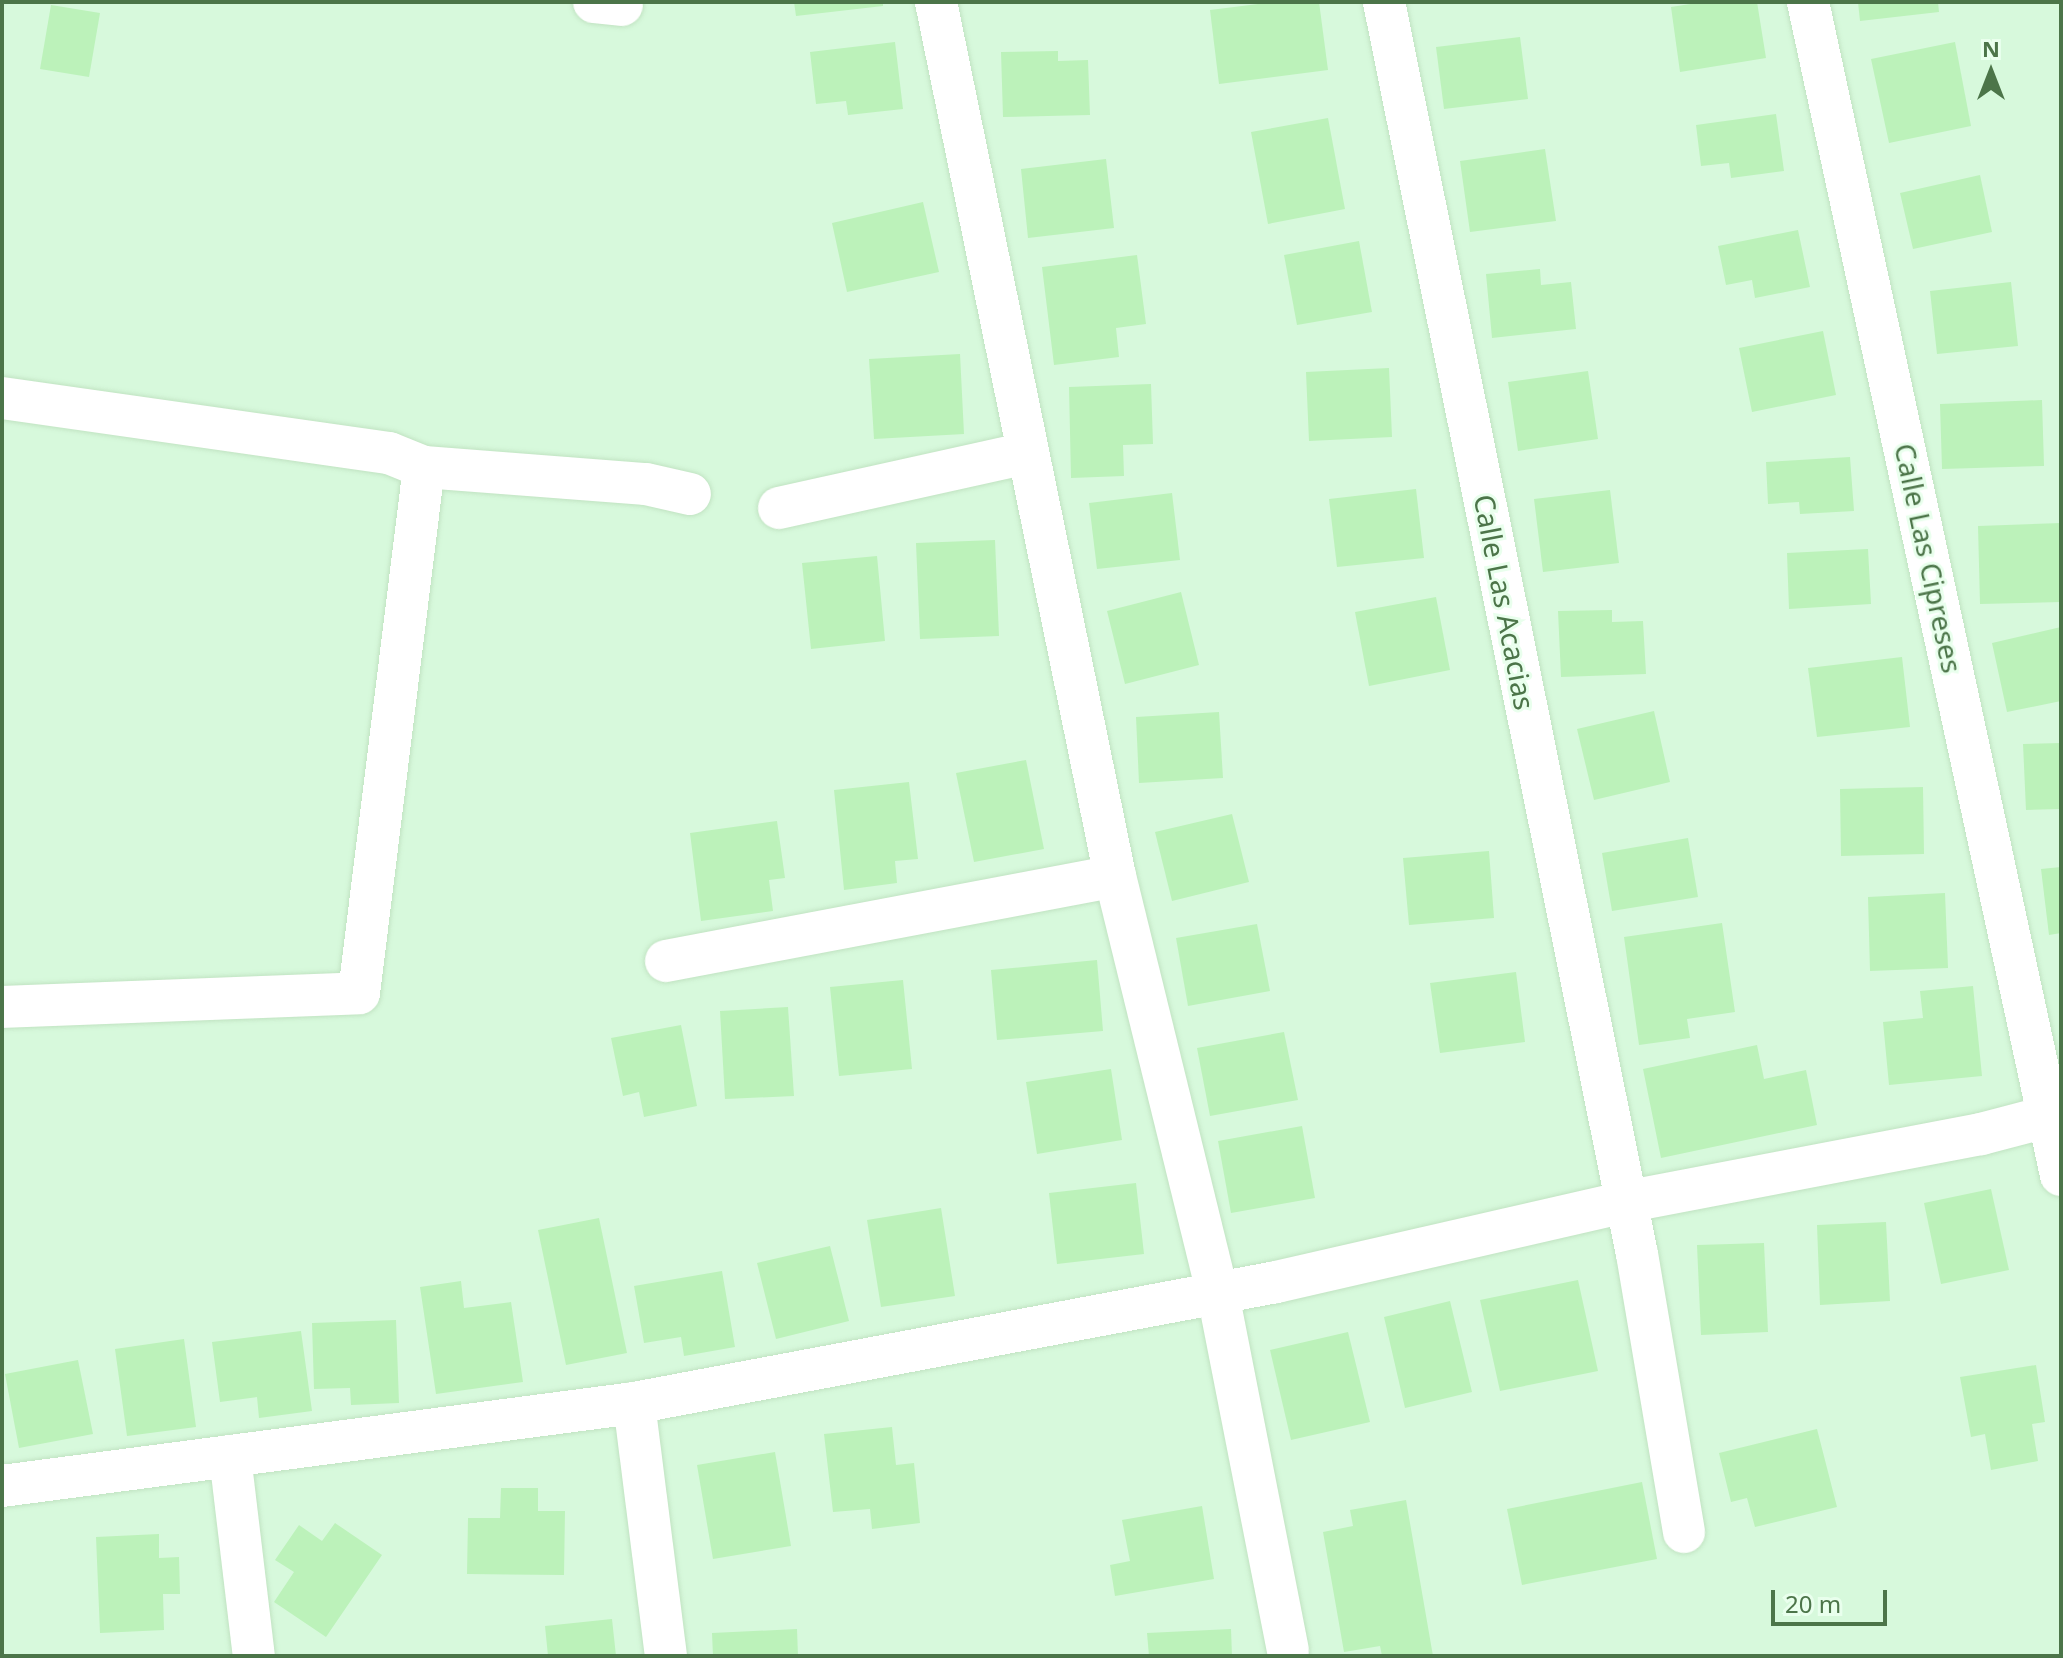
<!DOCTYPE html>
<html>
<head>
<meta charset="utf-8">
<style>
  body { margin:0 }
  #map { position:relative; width:2063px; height:1658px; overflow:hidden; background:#e3fce7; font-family:"Noto Sans",sans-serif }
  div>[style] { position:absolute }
  .residential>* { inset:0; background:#d7f9dc }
  .building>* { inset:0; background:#bcf2ba }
  .roads { filter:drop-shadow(0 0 2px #c1e3c2) drop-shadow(0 0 2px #c1e3c2) }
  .street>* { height:42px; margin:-21px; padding:0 21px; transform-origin:21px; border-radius:21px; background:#fff }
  span { translate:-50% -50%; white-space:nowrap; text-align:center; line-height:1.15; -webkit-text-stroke:6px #e9ffed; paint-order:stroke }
  .street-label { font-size:28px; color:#4c7549 }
  .frame { position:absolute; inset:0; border:4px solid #4c7549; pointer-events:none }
  .north { position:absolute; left:1951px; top:32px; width:80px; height:80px; -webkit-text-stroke:6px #e9ffed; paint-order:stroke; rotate:0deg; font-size:22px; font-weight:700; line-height:32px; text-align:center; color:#4c7549 }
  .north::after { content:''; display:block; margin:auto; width:28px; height:36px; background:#4c7549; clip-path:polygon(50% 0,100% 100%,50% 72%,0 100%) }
  .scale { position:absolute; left:1771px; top:1590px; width:116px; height:36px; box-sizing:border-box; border:4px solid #4c7549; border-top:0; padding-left:10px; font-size:24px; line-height:28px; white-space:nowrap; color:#4c7549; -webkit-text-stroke:6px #e9ffed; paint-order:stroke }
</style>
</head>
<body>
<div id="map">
  <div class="residential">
    <i style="clip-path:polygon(2px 2px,2061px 2px,2061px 1656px,2px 1656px)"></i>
  </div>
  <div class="building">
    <i style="clip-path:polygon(794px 2px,883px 2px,883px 6px,796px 16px)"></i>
    <i style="clip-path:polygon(1274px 2px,1319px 2px,1328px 70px,1219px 84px,1210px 10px)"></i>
    <i style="clip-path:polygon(1703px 2px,1757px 2px,1766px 58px,1680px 72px,1671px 7px)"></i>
    <i style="clip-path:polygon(1858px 2px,1938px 2px,1939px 12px,1860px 21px)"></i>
    <i style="clip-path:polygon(51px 5px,100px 13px,89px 77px,40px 69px)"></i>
    <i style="clip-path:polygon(1520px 37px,1528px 99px,1444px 109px,1436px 47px)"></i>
    <i style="clip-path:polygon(895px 42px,903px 109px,848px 115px,846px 101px,816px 104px,810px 52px)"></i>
    <i style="clip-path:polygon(1955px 42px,1971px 126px,1889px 143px,1871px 59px)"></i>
    <i style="clip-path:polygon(1058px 51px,1058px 61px,1088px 60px,1090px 115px,1003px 117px,1001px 52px)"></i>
    <i style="clip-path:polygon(1776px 114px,1784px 171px,1731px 178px,1729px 163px,1701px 166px,1696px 125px)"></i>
    <i style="clip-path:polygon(1328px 118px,1345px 209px,1268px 224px,1251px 132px)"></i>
    <i style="clip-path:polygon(1545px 149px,1556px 221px,1470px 232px,1460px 161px)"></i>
    <i style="clip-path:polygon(1106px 159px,1114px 228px,1028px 238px,1021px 169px)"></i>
    <i style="clip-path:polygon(1980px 175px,1992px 232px,1913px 249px,1900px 193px)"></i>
    <i style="clip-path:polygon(923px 202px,939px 272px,847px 292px,832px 223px)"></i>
    <i style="clip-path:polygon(1798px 230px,1810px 287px,1755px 298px,1752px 280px,1726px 285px,1718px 246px)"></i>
    <i style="clip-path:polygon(1359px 241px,1372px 312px,1297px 325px,1284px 255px)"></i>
    <i style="clip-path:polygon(1137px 255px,1146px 324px,1116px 328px,1119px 357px,1054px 365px,1042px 267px)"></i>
    <i style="clip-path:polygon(1540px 269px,1541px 285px,1571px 282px,1576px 329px,1492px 338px,1486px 274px)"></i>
    <i style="clip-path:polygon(2011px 282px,2018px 346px,1937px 354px,1930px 291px)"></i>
    <i style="clip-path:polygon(1823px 331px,1836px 395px,1752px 412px,1739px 348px)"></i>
    <i style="clip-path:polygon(960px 354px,964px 434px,874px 439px,869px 359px)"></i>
    <i style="clip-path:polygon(1389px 368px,1392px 437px,1309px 441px,1306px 372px)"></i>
    <i style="clip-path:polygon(1588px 371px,1598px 439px,1518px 451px,1508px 382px)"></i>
    <i style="clip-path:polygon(1151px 384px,1153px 444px,1123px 445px,1124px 476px,1071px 478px,1069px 387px)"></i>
    <i style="clip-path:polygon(2042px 400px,2044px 466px,1942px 469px,1940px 404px)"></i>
    <i style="clip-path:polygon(1850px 457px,1854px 511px,1800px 514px,1799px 502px,1768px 504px,1766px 462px)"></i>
    <i style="clip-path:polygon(1416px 489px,1424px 558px,1337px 567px,1329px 499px)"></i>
    <i style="clip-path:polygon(1610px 490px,1619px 563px,1543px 572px,1534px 499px)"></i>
    <i style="clip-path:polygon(1172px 493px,1180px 560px,1097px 569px,1089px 503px)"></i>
    <i style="clip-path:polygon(2061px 523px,2061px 602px,1980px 604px,1978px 526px)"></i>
    <i style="clip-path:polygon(995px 540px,999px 636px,920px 639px,916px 543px)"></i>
    <i style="clip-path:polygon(1868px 549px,1871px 604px,1789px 609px,1787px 553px)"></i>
    <i style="clip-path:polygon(877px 556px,885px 641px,811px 649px,802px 563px)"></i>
    <i style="clip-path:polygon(1181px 592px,1199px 665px,1125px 684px,1107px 611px)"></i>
    <i style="clip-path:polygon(1436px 597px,1450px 670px,1369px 686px,1355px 612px)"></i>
    <i style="clip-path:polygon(1612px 610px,1612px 622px,1643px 621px,1646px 674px,1561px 677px,1558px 611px)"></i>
    <i style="clip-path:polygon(2061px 627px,2061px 701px,2007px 712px,1992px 643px)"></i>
    <i style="clip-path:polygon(1902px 657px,1910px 727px,1817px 737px,1808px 668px)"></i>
    <i style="clip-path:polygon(1654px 711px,1670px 782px,1594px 800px,1577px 729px)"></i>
    <i style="clip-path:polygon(1219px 712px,1223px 778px,1139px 783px,1136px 717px)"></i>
    <i style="clip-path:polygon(2061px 743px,2061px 809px,2026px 810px,2023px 744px)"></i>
    <i style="clip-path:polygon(1026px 760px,1044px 849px,974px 862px,956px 773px)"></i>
    <i style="clip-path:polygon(909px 782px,918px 859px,895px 861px,897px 883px,844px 890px,834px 790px)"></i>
    <i style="clip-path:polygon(1923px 787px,1924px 854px,1841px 856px,1840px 789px)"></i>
    <i style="clip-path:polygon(1232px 814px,1249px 882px,1172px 901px,1155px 832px)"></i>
    <i style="clip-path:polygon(777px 821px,785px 878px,769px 880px,773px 911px,701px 921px,690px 833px)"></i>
    <i style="clip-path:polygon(1688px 838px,1698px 897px,1612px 911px,1602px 853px)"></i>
    <i style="clip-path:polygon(1489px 851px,1494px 918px,1409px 925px,1403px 858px)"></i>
    <i style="clip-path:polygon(2061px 867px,2061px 933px,2049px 935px,2041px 869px)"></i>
    <i style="clip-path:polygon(1945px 893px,1948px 968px,1870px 971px,1868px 897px)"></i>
    <i style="clip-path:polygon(1722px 923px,1735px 1012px,1687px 1019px,1690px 1038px,1639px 1045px,1624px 937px)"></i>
    <i style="clip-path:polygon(1257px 924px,1270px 991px,1188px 1006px,1176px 938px)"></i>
    <i style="clip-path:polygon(1097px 960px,1103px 1031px,997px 1040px,991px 970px)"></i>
    <i style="clip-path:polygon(1516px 972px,1525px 1042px,1440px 1053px,1430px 983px)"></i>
    <i style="clip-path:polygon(903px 980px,912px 1069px,839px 1076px,830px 987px)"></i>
    <i style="clip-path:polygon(1973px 986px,1982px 1076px,1889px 1085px,1883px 1022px,1923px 1018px,1920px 991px)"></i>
    <i style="clip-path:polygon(788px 1007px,794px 1096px,725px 1099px,720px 1011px)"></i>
    <i style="clip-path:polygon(681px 1025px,697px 1106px,644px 1117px,639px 1092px,623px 1096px,611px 1038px)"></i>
    <i style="clip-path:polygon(1284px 1032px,1298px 1100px,1210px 1116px,1197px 1048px)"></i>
    <i style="clip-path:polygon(1757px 1045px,1764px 1079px,1806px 1070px,1817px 1125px,1661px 1158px,1643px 1069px)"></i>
    <i style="clip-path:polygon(1111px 1069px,1122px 1140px,1037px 1154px,1026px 1082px)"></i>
    <i style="clip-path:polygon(1302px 1126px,1315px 1198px,1231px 1213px,1218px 1141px)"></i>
    <i style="clip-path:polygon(1136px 1183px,1144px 1254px,1057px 1264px,1049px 1193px)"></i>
    <i style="clip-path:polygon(1991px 1189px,2009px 1270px,1941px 1284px,1924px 1203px)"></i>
    <i style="clip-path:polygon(941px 1208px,955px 1296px,881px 1307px,867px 1220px)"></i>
    <i style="clip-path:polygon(599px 1218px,627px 1353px,566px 1365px,538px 1230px)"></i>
    <i style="clip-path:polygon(1886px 1222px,1890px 1301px,1820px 1305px,1817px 1225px)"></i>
    <i style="clip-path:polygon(1764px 1243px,1768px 1332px,1701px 1335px,1697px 1245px)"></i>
    <i style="clip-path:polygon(830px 1246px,849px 1321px,776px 1339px,757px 1263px)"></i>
    <i style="clip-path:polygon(722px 1271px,735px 1347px,684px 1356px,681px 1337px,644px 1343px,634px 1286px)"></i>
    <i style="clip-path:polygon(1578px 1280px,1598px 1371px,1500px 1391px,1480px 1300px)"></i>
    <i style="clip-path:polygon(461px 1281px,464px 1308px,511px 1302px,523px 1382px,436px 1394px,420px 1287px)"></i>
    <i style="clip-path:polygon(1450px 1301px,1472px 1392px,1405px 1408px,1384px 1317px)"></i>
    <i style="clip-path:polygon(396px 1320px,399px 1403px,351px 1405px,350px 1388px,314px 1389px,312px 1323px)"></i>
    <i style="clip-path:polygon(301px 1331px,312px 1411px,259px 1418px,257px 1397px,220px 1402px,212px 1342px)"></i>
    <i style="clip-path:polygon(1348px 1332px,1370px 1422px,1291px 1440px,1270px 1350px)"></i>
    <i style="clip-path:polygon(184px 1339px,196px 1427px,127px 1436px,115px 1349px)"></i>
    <i style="clip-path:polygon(78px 1360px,93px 1434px,19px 1448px,5px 1374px)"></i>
    <i style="clip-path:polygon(2036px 1365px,2045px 1422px,2032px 1424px,2038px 1461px,1991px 1470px,1985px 1434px,1971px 1437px,1960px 1377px)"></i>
    <i style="clip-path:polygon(892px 1427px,896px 1465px,914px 1463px,920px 1523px,872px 1529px,870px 1509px,833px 1512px,824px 1434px)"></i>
    <i style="clip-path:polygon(1817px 1429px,1837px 1507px,1755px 1527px,1747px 1498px,1731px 1502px,1719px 1453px)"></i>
    <i style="clip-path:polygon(775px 1452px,791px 1546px,713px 1559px,697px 1465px)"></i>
    <i style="clip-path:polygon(1642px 1482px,1657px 1559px,1522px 1585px,1507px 1509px)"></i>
    <i style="clip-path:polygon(501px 1488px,538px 1488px,538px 1511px,565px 1511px,564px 1575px,467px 1574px,468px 1518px,500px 1518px)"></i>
    <i style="clip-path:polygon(1406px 1500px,1433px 1656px,1382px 1656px,1380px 1646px,1344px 1652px,1323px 1532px,1353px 1526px,1350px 1510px)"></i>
    <i style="clip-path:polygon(1202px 1506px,1214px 1579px,1115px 1596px,1110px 1565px,1130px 1561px,1122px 1520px)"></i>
    <i style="clip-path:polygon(335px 1523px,382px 1555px,326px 1637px,274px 1602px,294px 1572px,275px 1560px,299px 1525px,322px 1541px)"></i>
    <i style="clip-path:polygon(159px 1534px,159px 1558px,179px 1557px,180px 1594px,163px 1594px,164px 1630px,100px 1633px,96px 1537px)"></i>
    <i style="clip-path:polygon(612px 1619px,616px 1656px,548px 1656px,545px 1626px)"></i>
    <i style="clip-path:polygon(797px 1629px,798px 1656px,713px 1656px,712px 1633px)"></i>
    <i style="clip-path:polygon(1231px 1629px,1232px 1656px,1149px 1656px,1147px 1633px)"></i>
  </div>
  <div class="roads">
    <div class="street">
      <i style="left:594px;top:2px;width:28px;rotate:6deg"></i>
      <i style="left:936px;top:2px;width:892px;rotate:78.43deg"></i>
      <i style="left:1115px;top:876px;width:431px;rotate:76.2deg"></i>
      <i style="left:1218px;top:1294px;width:363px;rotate:78.9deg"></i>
      <i style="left:1384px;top:2px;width:1277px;rotate:78.58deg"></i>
      <i style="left:1637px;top:1254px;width:282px;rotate:80.4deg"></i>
      <i style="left:1808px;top:2px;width:1200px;rotate:77.83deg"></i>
      <i style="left:2px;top:398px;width:391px;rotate:8.1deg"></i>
      <i style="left:389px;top:453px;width:38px;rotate:22deg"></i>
      <i style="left:424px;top:467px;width:223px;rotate:4.4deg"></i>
      <i style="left:646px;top:484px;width:45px;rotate:12.8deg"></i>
      <i style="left:779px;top:508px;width:255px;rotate:-12.5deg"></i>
      <i style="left:666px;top:961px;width:457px;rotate:-10.7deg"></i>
      <i style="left:2px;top:1007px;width:357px;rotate:-2.2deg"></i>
      <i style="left:359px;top:993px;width:530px;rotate:-82.96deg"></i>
      <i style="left:634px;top:1403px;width:255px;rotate:82.8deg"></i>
      <i style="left:230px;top:1456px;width:201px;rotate:83.2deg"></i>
      <i style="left:2px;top:1486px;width:637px;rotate:-7.48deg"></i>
      <i style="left:634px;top:1403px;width:653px;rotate:-10.67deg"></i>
      <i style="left:1276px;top:1282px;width:358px;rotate:-12.9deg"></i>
      <i style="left:1625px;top:1202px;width:362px;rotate:-10.8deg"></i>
      <i style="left:1981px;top:1134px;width:83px;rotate:-14.7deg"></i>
    </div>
  </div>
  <div class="street-label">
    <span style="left:1929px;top:558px;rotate:78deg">Calle Las Cipreses</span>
    <span style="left:1505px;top:602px;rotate:79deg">Calle Las Acacias</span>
  </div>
  <div class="frame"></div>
  <div class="north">N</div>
  <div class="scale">20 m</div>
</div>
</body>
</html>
